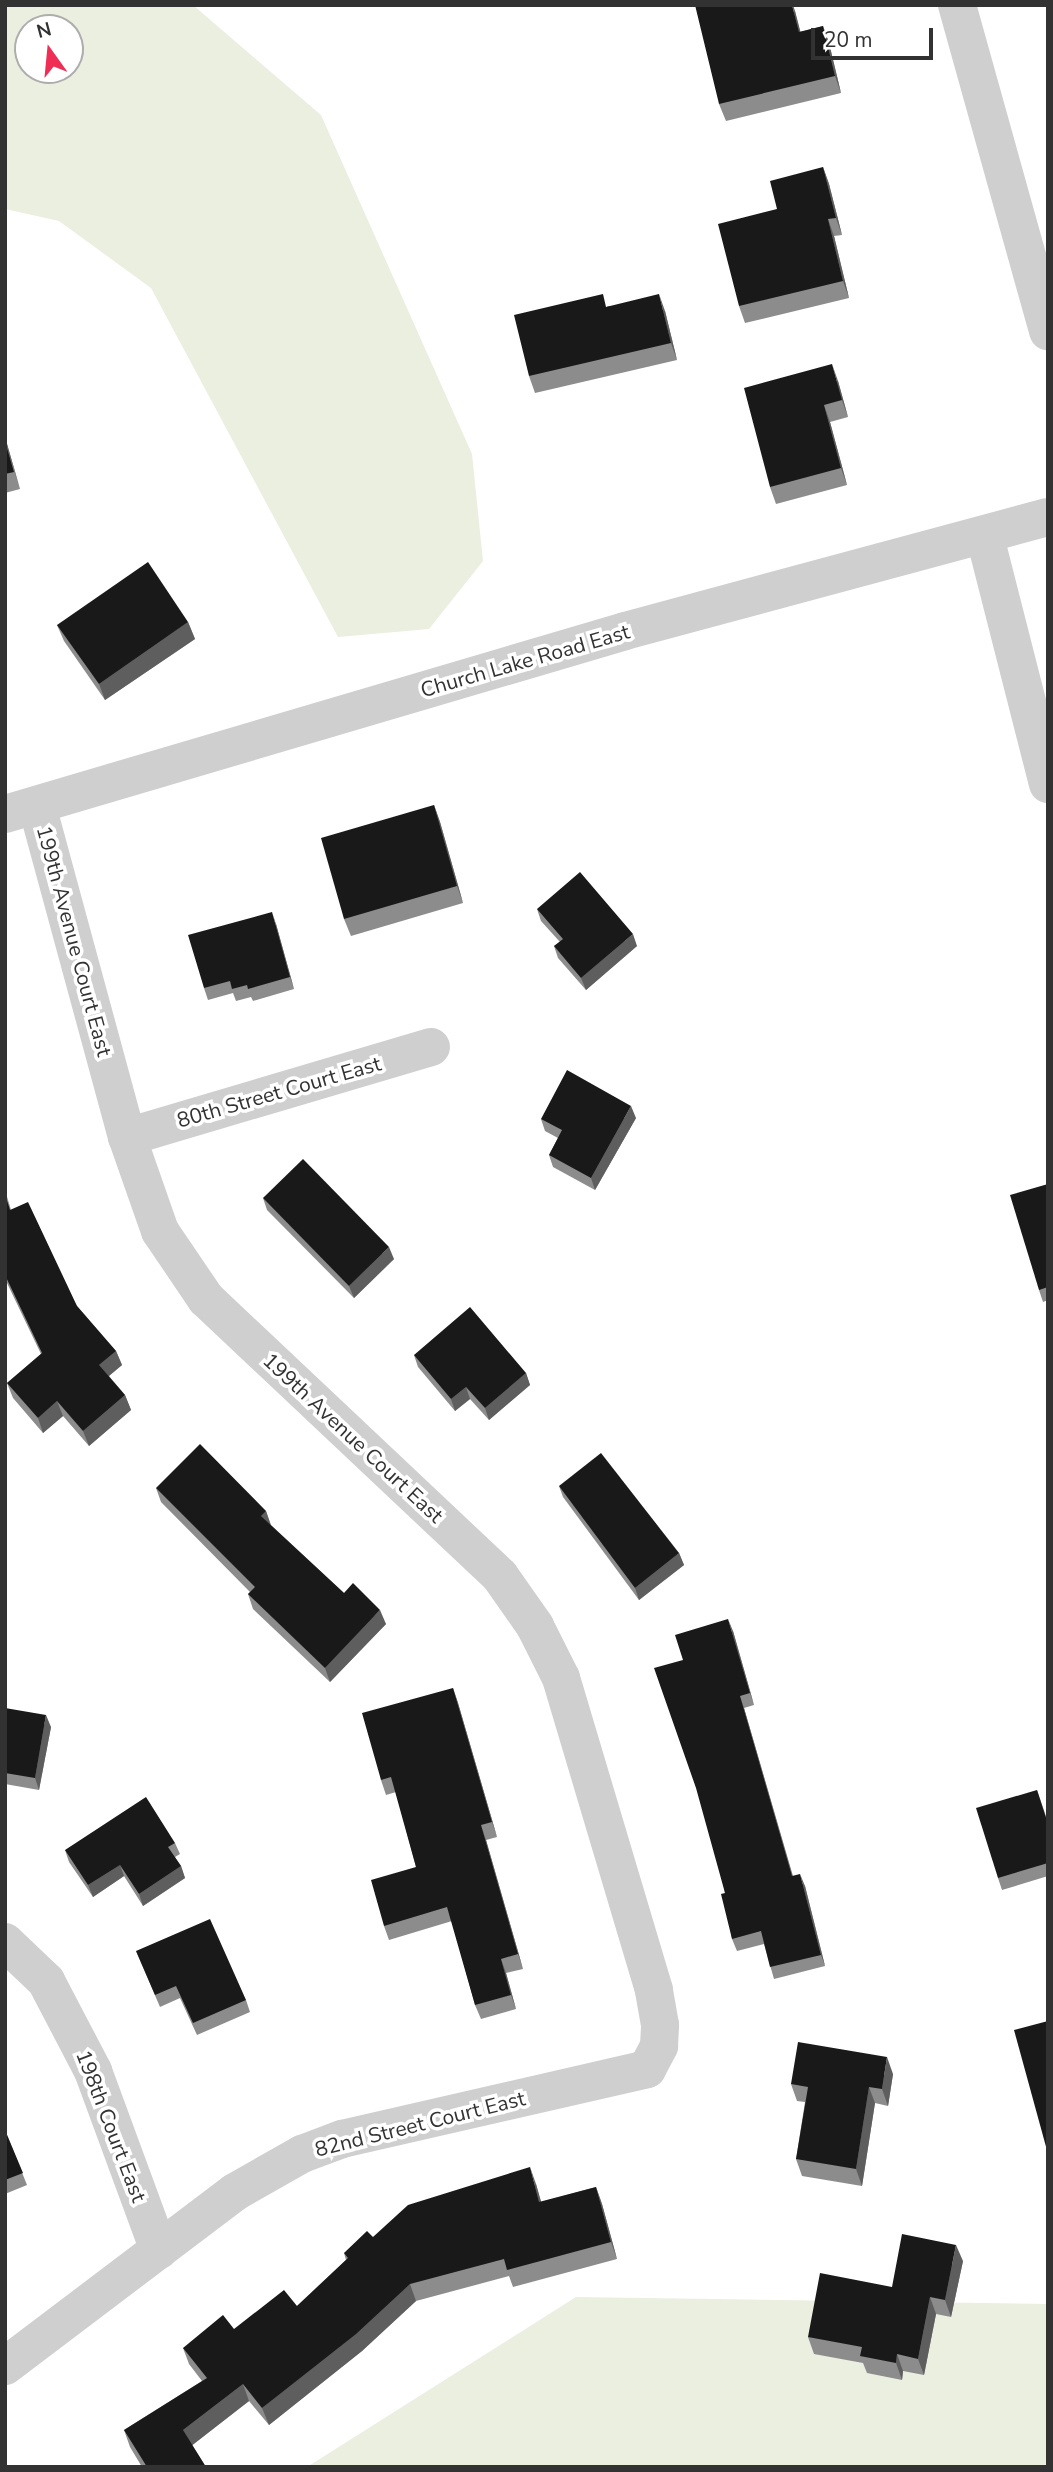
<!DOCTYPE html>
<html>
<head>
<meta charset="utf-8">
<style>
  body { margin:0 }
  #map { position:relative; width:1053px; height:2472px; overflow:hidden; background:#fff; font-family:"Nunito Sans",sans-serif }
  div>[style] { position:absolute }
  .green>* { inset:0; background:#eaefe0 }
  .minor>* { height:38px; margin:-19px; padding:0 19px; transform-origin:19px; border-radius:19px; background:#cfcfcf }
  .tertiary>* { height:38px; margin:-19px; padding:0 19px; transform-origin:19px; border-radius:19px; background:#cfcfcf }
  .wall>* { inset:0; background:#8c8c8c }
  .shaded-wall>* { inset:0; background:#5e5e5e }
  .building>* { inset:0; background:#191919 }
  span { translate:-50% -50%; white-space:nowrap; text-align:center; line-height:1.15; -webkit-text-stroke:7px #fff; paint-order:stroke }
  .street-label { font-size:21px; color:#323232 }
  .frame { position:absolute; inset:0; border:7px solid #323232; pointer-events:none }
  .north { position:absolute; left:14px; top:14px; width:70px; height:70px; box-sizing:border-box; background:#fff; border:2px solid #adadad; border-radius:50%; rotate:345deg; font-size:19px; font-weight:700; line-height:28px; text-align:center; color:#323232 }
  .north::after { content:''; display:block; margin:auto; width:24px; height:32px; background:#ef2e55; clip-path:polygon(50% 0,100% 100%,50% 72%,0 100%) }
  .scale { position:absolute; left:811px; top:28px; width:122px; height:32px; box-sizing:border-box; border:4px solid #323232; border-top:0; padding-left:9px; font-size:21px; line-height:24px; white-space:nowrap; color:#323232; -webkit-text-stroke:5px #fff; paint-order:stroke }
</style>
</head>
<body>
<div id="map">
  <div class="green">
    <i style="clip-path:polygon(evenodd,5px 5px,193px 5px,321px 115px,472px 454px,483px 561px,429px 629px,338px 637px,151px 288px,59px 221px,5px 209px,5px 5px,28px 28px,70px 28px,70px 70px,28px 70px,28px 28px)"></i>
    <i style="clip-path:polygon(576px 2297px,1048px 2304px,1048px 2467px,307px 2467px)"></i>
  </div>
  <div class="minor">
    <i style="left:985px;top:537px;width:255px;rotate:75.7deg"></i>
    <i style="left:127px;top:1137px;width:317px;rotate:-16.5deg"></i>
    <i style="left:5px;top:1942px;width:57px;rotate:43.6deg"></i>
    <i style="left:46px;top:1981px;width:102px;rotate:62.4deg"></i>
    <i style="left:93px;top:2071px;width:191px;rotate:69.8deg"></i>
    <i style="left:5px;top:2366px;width:288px;rotate:-37.1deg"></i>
    <i style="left:235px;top:2192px;width:77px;rotate:-29.6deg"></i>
    <i style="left:302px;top:2154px;width:43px;rotate:-20.6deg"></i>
    <i style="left:342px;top:2139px;width:313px;rotate:-12.9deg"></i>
    <i style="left:647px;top:2069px;width:26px;rotate:-62deg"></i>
    <i style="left:659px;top:2046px;width:21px;rotate:-87deg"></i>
    <i style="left:660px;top:2025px;width:36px;rotate:-100deg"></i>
    <i style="left:654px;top:1990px;width:326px;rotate:-106.6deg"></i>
    <i style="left:561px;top:1678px;width:58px;rotate:-116.6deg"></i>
    <i style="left:535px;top:1626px;width:61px;rotate:-125deg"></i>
    <i style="left:500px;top:1576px;width:404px;rotate:-136.7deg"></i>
    <i style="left:206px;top:1299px;width:82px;rotate:-124.1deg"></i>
    <i style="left:160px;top:1231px;width:100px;rotate:-109.3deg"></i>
    <i style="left:127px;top:1137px;width:344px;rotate:-105.2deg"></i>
  </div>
  <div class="tertiary">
    <i style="left:957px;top:5px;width:339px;rotate:74.4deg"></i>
    <i style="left:5px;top:814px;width:646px;rotate:-16.44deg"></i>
    <i style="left:625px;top:631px;width:438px;rotate:-15.1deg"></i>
  </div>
  <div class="wall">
    <i style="clip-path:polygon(795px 11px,800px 32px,823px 26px,829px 43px,841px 93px,726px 121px,719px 104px)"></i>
    <i style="clip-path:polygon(823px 167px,829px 184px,842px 235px,834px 236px,849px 298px,745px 323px,739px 306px,777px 209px)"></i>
    <i style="clip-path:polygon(608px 306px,665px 311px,677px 360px,535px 393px,529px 376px)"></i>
    <i style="clip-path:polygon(838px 381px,848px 417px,830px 422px,847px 485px,776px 504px,770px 487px)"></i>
    <i style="clip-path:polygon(5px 437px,20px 489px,5px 493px)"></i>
    <i style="clip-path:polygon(188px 622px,195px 639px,105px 700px,64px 641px,57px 625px)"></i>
    <i style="clip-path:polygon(434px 805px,440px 822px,463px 903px,351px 936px,344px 919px)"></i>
    <i style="clip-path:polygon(537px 909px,637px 946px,586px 990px,558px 958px,554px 946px,560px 942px,541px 921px)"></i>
    <i style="clip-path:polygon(276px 924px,294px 989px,253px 1001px,251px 997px,236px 1001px,233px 993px,208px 1000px,204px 988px)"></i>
    <i style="clip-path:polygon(636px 1118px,595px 1190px,553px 1167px,549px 1155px,558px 1138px,545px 1131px,541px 1119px)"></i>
    <i style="clip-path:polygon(1048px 1184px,1048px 1300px,1043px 1302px,1039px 1290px)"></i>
    <i style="clip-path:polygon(5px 1190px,11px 1210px,77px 1306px,116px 1351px,122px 1365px,109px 1376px,125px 1395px,131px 1410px,89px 1446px,63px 1416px,43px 1433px,13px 1398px,7px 1383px,41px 1354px,7px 1283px,5px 1284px)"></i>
    <i style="clip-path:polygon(263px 1198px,394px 1259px,354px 1298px,267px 1210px)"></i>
    <i style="clip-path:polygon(414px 1355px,526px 1373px,530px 1385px,489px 1420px,470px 1399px,455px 1411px,418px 1367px)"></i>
    <i style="clip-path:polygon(559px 1486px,679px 1553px,684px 1565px,639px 1600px,563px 1497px)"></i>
    <i style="clip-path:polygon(156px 1488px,266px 1511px,271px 1525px,344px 1593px,386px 1624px,330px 1682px,253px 1609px,248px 1594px,250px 1592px,161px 1502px)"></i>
    <i style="clip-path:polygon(733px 1631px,754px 1705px,744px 1708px,793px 1876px,805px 1886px,825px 1966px,774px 1979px,764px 1944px,737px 1951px,732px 1939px,725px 1893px,683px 1660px)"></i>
    <i style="clip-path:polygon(453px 1688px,458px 1703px,497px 1837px,486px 1840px,523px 1969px,506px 1973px,516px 2009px,481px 2019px,475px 2005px,452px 1921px,389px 1940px,384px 1926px,416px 1867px,396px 1792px,386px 1795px,381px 1780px)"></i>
    <i style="clip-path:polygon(5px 1708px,51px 1727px,39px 1790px,5px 1784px)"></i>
    <i style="clip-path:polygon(1037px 1790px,1048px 1822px,1048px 1876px,1002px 1890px,998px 1878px)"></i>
    <i style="clip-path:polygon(175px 1843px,180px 1854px,175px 1857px,181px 1866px,185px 1878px,143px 1906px,124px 1876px,93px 1897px,69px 1862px,65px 1850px)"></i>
    <i style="clip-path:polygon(136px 1951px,246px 2000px,250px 2012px,197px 2035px,180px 1998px,160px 2007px)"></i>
    <i style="clip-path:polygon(893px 2074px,888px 2106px,875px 2103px,862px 2186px,802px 2176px,796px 2159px,805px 2102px,797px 2101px,791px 2084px)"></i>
    <i style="clip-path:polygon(5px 2130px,27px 2185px,5px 2194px)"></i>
    <i style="clip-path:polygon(536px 2184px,541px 2202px,596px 2187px,602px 2204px,617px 2259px,513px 2287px,509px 2276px,416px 2301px,362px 2351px,269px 2425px,249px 2401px,192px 2445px,206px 2467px,142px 2467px,130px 2447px,124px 2430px,202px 2381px,189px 2364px,183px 2348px,297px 2306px,346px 2260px,344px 2253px,373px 2237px)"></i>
    <i style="clip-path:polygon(963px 2261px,951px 2317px,936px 2314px,924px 2375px,903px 2371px,902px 2380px,867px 2373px,863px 2363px,814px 2354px,808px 2337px,892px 2287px)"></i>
  </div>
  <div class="shaded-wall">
    <i style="clip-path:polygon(792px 5px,793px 5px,795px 11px,805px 49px,799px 32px)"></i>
    <i style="clip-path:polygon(823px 26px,829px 43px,841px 93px,835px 76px)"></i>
    <i style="clip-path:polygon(823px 167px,829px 184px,842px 235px,836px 218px)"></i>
    <i style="clip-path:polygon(828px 219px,834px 236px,849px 298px,843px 281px)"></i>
    <i style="clip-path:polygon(659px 294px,665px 311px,677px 360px,671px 343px)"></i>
    <i style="clip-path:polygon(832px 364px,838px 381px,848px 417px,842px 400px)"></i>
    <i style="clip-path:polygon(824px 405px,830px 422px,847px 485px,841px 468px)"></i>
    <i style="clip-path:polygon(5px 437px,20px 489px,5px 441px)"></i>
    <i style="clip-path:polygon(188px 622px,195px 639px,105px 700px,99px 684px)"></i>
    <i style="clip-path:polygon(434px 805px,440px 822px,463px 903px,457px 886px)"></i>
    <i style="clip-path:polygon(272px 912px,276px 924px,294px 989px,290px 977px)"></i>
    <i style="clip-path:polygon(633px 934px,637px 946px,586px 990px,581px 978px)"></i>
    <i style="clip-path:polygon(631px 1106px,636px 1118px,595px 1190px,591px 1178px)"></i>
    <i style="clip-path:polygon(389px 1247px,394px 1259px,354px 1298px,349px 1286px)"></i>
    <i style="clip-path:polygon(116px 1351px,122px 1365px,104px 1380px,99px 1365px)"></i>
    <i style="clip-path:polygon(526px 1373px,530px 1385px,489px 1420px,485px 1408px)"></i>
    <i style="clip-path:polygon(466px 1387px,470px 1399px,455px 1411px,451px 1399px)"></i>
    <i style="clip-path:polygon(125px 1395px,131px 1410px,89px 1446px,83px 1431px)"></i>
    <i style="clip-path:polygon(57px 1401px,63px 1416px,43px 1433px,38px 1418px)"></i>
    <i style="clip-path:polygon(266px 1511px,271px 1526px,261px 1516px)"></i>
    <i style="clip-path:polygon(679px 1553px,684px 1565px,639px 1600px,635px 1588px)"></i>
    <i style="clip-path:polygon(380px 1610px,386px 1624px,330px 1682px,325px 1668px)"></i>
    <i style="clip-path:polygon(728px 1619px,733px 1631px,754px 1705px,750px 1693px)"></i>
    <i style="clip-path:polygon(453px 1688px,458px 1703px,497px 1837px,492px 1822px)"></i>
    <i style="clip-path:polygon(740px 1696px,744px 1708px,796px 1888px,792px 1876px)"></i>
    <i style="clip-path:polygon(46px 1715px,51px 1727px,39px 1790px,35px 1778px)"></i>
    <i style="clip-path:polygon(481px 1825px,486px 1840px,523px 1969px,518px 1954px)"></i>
    <i style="clip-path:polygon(120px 1865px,124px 1876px,93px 1897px,88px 1885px)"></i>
    <i style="clip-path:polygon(181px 1866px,185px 1878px,143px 1906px,139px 1894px)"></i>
    <i style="clip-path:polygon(800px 1874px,805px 1886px,825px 1966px,821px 1955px)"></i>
    <i style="clip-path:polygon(501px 1959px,506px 1973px,516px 2009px,511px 1995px)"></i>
    <i style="clip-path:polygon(887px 2057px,893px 2074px,888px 2106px,882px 2089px)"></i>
    <i style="clip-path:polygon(869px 2087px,875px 2103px,862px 2186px,856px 2169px)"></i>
    <i style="clip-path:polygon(530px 2167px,536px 2184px,546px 2219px,539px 2202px)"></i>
    <i style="clip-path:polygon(596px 2187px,602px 2204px,617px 2259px,611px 2242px)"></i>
    <i style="clip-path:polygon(956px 2245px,963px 2261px,951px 2317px,945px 2300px)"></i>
    <i style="clip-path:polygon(410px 2284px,416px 2301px,362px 2351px,269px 2425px,262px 2408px)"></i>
    <i style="clip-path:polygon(930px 2297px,936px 2314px,924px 2375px,918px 2359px)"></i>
    <i style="clip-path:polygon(897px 2354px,903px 2371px,902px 2380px,896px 2363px)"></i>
    <i style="clip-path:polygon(243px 2384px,249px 2401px,190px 2447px,183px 2430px)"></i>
  </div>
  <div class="building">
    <i style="clip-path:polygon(695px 5px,792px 5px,799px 32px,823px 26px,835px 76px,719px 104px)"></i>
    <i style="clip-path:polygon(823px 167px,836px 218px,828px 219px,843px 281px,739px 306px,718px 224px,777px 209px,770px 181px)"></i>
    <i style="clip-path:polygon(603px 294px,606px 307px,659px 294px,671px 343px,529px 376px,514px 315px)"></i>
    <i style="clip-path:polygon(832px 364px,842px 400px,824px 405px,841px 468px,770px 487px,744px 388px)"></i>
    <i style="clip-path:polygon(5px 441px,14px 472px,5px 474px)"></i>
    <i style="clip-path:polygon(148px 562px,188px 622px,99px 684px,57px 625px)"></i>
    <i style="clip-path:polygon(434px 805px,457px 886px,344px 919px,321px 838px)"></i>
    <i style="clip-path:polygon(580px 872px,633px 934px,581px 978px,554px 946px,563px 939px,537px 909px)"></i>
    <i style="clip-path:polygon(272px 912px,290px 977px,248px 989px,247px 985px,232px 989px,230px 981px,204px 988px,188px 935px)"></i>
    <i style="clip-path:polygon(567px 1070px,631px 1106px,591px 1178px,549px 1155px,562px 1130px,541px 1119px)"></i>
    <i style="clip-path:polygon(303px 1159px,389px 1247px,349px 1286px,263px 1198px)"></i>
    <i style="clip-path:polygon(1048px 1184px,1048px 1287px,1039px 1290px,1010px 1195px)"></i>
    <i style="clip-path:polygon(5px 1194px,10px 1210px,28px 1202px,77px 1306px,116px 1351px,99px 1365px,125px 1395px,83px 1431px,57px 1401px,38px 1418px,7px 1383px,42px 1353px,5px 1275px)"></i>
    <i style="clip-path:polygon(470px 1307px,526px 1373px,485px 1408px,466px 1387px,451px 1399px,414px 1355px)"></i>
    <i style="clip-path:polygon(200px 1444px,266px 1511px,261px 1516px,344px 1593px,353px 1583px,380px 1610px,325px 1668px,248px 1594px,255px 1587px,156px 1488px)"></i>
    <i style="clip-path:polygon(601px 1453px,679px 1553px,635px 1588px,559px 1486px)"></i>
    <i style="clip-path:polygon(728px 1619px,750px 1693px,740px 1696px,792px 1876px,800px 1874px,821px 1955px,770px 1967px,761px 1931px,732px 1939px,721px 1894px,725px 1893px,696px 1788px,654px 1668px,683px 1660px,675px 1635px)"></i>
    <i style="clip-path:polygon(453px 1688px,492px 1822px,481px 1825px,518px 1954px,501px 1959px,511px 1995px,475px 2005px,447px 1907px,384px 1926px,371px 1880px,416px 1867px,391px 1777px,381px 1780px,362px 1713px)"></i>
    <i style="clip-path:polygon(5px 1708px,46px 1715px,35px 1778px,5px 1773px)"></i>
    <i style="clip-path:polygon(1037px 1790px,1048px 1824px,1048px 1863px,998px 1878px,976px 1808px)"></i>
    <i style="clip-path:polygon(146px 1797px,175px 1843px,168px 1847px,181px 1866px,139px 1894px,120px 1865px,88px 1885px,65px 1850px)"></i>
    <i style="clip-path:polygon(210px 1919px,246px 2000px,193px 2023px,176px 1986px,155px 1995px,136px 1951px)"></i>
    <i style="clip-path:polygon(1048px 2021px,1048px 2154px,1014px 2030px)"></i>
    <i style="clip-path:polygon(798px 2042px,887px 2057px,882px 2089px,869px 2087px,856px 2169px,796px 2159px,808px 2087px,791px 2084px)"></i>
    <i style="clip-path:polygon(5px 2130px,23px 2173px,5px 2180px)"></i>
    <i style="clip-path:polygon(530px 2167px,539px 2202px,596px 2187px,611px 2242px,507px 2270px,504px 2259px,410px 2284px,356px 2334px,262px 2408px,243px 2384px,183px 2430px,206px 2467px,147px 2467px,124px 2430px,207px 2378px,183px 2348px,223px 2315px,234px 2329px,284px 2290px,297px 2306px,348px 2258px,344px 2253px,367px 2231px,373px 2237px,408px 2205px)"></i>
    <i style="clip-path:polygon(902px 2234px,956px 2245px,945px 2300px,930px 2297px,918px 2359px,897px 2354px,896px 2363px,860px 2356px,862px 2347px,808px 2337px,820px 2273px,892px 2287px)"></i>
  </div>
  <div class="street-label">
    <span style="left:525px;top:661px;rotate:-16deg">Church Lake Road East</span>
    <span style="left:74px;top:941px;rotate:75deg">199th Avenue Court East</span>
    <span style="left:279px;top:1092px;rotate:-16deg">80th Street Court East</span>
    <span style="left:353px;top:1438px;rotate:43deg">199th Avenue Court East</span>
    <span style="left:420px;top:2124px;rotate:-14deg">82nd Street Court East</span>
    <span style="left:111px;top:2126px;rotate:69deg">198th Court East</span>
  </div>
  <div class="frame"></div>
  <div class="north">N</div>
  <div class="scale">20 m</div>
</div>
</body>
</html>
